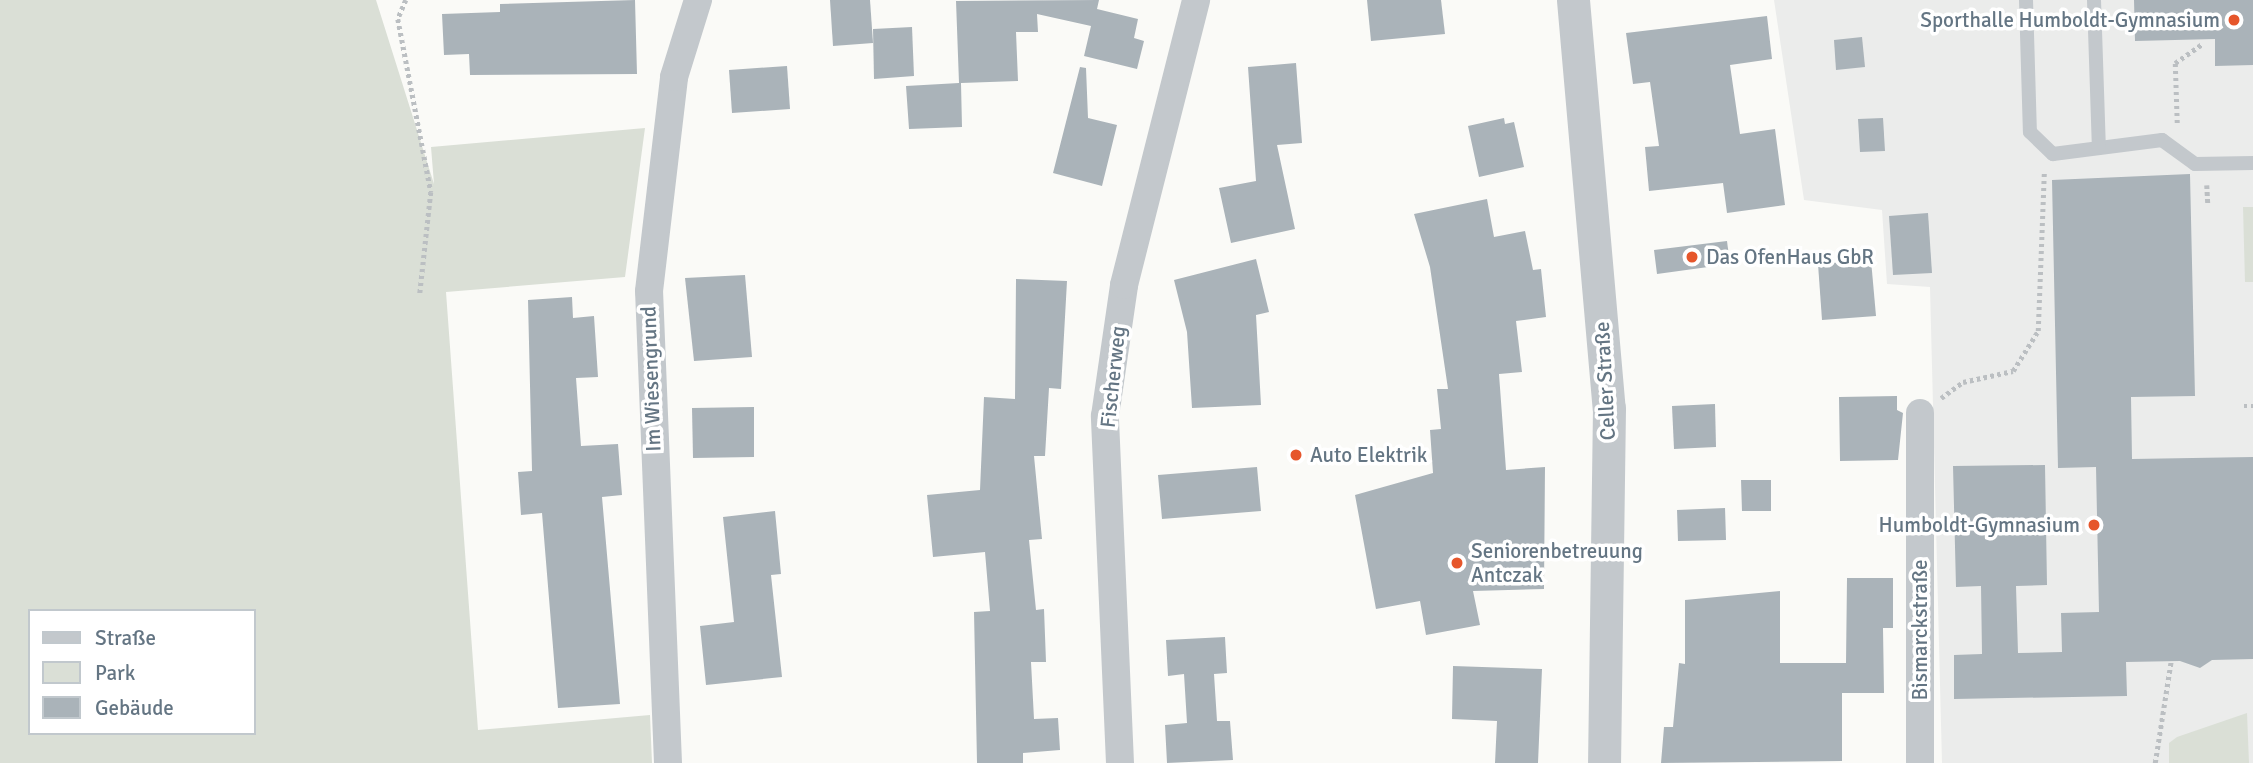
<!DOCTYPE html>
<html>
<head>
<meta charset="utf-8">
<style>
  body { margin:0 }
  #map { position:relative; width:2253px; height:763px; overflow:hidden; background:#fafaf7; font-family:Signika,sans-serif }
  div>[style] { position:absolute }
  .built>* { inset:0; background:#ebeceb }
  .green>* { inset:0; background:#dadfd6 }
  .building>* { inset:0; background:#aab3b9 }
  .path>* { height:4.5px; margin-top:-2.25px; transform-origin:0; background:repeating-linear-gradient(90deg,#bbbfc2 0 3.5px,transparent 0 7px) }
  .service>* { height:14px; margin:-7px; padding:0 7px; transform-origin:7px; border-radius:7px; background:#c3c8cc }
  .minor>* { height:28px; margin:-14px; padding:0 14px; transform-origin:14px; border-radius:14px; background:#c3c8cc }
  .tertiary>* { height:33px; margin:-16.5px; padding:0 16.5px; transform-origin:16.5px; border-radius:16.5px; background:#c3c8cc }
  .dots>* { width:19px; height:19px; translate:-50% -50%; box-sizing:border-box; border:4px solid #fff; border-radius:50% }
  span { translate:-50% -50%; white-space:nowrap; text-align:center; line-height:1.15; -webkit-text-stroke:7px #fff; paint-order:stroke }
  .poi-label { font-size:21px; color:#647583 }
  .right { translate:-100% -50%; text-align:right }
  .left { translate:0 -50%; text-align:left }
  .street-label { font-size:21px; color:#647583 }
  .legend { position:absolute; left:28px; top:609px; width:228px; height:126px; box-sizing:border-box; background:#fff; border:2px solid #c1c8cd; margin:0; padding:9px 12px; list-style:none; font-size:21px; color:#647583 }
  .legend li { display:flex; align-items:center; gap:14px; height:35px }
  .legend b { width:35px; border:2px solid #c1c8cd }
</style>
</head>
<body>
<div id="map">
  <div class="built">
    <i style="clip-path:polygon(1774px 0,2253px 0,2253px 763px,1942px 763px,1930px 287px,1887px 284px,1882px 210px,1804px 200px)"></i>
  </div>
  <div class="green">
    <i style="clip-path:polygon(evenodd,0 0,376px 0,434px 184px,431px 147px,645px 128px,625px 277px,446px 292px,478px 730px,650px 715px,652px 763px,0 763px,0 0,30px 611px,254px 611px,254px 733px,30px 733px,30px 611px)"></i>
    <i style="clip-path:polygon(2243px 207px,2253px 207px,2253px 282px,2245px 282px)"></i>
    <i style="clip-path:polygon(2247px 713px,2249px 763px,2169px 763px,2169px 743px,2177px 737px)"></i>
  </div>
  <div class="building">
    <i style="clip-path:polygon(635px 0,637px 74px,470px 75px,469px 54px,444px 55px,442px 14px,500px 12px,500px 4px)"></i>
    <i style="clip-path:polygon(830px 0,870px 0,873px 43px,833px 46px)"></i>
    <i style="clip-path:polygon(1099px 0,1097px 9px,1138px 19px,1134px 38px,1144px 41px,1137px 69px,1084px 56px,1091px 26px,1037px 14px,1038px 32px,1016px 32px,1018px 81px,961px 83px,962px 127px,909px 129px,906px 86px,959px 83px,956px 1px)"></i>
    <i style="clip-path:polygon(1367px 0,1441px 0,1445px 34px,1371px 41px)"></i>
    <i style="clip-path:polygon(2134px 0,2253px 0,2253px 65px,2215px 66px,2215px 39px,2135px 41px)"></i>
    <i style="clip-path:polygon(1767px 16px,1772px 59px,1730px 65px,1740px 134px,1775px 129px,1785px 205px,1727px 213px,1723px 183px,1649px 191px,1645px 147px,1659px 146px,1650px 82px,1633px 84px,1626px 33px)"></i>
    <i style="clip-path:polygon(912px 27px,914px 76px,874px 79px,873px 29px)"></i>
    <i style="clip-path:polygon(1862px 37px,1865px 67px,1836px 70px,1834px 40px)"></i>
    <i style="clip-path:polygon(1296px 63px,1302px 143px,1277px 145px,1295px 229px,1231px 243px,1219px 188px,1256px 181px,1248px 67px)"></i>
    <i style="clip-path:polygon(787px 66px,790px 109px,732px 113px,729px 70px)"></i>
    <i style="clip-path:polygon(1080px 67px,1086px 68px,1088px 118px,1117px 125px,1102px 186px,1053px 173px)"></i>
    <i style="clip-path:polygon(1504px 118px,1505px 124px,1514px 122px,1524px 167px,1479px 177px,1468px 126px)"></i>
    <i style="clip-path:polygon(1883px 118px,1885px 151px,1860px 152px,1858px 119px)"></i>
    <i style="clip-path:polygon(2190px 174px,2195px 396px,2131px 397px,2132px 459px,2253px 457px,2253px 659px,2212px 660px,2200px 668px,2180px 661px,2126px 662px,2127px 696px,1954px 699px,1954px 655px,1982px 654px,1981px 586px,1956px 587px,1953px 466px,2045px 465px,2047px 585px,2016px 586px,2018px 653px,2062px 652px,2061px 613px,2099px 612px,2096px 467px,2058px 468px,2052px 180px)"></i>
    <i style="clip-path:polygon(1487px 199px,1494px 237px,1525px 231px,1533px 270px,1541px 269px,1546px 317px,1516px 321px,1522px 372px,1499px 374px,1506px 470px,1545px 467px,1544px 589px,1473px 591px,1480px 625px,1426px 635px,1420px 601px,1376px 609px,1355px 495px,1433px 473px,1430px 430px,1441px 429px,1437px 389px,1448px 389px,1430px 267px,1414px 214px)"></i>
    <i style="clip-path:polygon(1928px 213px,1932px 273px,1893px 275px,1889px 216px)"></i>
    <i style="clip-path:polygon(1727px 241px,1730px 264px,1657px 274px,1654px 250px)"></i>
    <i style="clip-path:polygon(1256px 259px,1269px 312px,1256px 315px,1261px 405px,1192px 408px,1187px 332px,1174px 280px)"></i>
    <i style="clip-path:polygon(1871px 260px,1876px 316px,1822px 320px,1818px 264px)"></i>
    <i style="clip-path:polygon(745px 275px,752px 357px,694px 361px,685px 278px)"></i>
    <i style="clip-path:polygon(1016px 279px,1067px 281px,1061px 389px,1049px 388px,1045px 456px,1034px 456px,1042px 539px,1029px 540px,1036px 610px,1044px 609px,1046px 662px,1031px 662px,1034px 719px,1058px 718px,1060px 750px,1023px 753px,1023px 763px,977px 763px,974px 612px,990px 611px,985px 552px,933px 557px,927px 495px,980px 490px,984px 397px,1015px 399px)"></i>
    <i style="clip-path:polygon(572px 297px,573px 318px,594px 316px,598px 377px,576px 378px,581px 446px,618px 444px,622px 495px,602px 497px,620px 704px,558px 708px,542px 513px,521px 515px,518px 472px,532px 471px,528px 300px)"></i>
    <i style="clip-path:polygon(1897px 396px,1897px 410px,1903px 413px,1898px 460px,1840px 461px,1839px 397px)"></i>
    <i style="clip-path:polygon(1715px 404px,1716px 447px,1674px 449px,1672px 406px)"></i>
    <i style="clip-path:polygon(754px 407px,754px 457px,693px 458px,692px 408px)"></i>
    <i style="clip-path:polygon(1257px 467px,1261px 511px,1162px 519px,1158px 475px)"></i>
    <i style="clip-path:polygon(1741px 480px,1771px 480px,1771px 511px,1742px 511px)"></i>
    <i style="clip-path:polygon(1725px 508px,1726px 540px,1678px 541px,1677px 510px)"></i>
    <i style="clip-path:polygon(775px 511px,781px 574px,771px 575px,782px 677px,706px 685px,700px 626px,734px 622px,723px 517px)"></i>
    <i style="clip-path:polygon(1847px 578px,1893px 578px,1893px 628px,1883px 628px,1884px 693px,1842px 693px,1842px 761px,1661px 763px,1664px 727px,1673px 727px,1679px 663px,1685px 664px,1685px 600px,1780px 591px,1780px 663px,1846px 663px)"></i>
    <i style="clip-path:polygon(1225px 637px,1227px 673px,1214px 674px,1217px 721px,1230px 721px,1233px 760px,1167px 763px,1165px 725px,1187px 723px,1184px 674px,1168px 676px,1166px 640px)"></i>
    <i style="clip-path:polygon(1453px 666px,1542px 669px,1538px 763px,1495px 763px,1497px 721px,1452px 719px)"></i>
  </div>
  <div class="path">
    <i style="left:406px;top:0;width:21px;rotate:113deg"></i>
    <i style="left:398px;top:19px;width:176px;rotate:79.2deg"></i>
    <i style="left:431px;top:192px;width:102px;rotate:96.2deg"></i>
    <i style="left:2177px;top:123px;width:60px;rotate:-91.9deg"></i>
    <i style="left:2175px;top:63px;width:32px;rotate:-35deg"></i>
    <i style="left:2207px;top:185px;width:20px;rotate:87deg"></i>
    <i style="left:1941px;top:398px;width:27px;rotate:-36deg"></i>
    <i style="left:1963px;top:382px;width:51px;rotate:-12.4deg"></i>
    <i style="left:2013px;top:371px;width:47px;rotate:-58deg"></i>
    <i style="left:2038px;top:331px;width:159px;rotate:-87.8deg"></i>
    <i style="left:2244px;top:406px;width:9px"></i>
    <i style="left:2155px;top:763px;width:103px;rotate:-81.1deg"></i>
  </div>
  <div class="service">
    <i style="left:2026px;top:0;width:132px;rotate:88.3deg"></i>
    <i style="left:2030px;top:132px;width:32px;rotate:44deg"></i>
    <i style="left:2053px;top:154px;width:110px;rotate:-7.3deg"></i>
    <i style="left:2162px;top:140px;width:41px;rotate:36deg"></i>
    <i style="left:2195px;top:164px;width:58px;rotate:-1deg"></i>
    <i style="left:2094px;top:0;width:148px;rotate:88.1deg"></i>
  </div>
  <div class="minor">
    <i style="left:668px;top:763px;width:472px;rotate:-92.3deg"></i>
    <i style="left:649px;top:291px;width:215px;rotate:-83.3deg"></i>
    <i style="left:674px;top:77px;width:81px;rotate:-72.7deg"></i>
    <i style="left:1120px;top:763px;width:347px;rotate:-92.5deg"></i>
    <i style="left:1105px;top:416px;width:132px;rotate:-81.7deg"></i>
    <i style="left:1124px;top:285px;width:294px;rotate:-75.8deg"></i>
    <i style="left:1920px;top:763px;width:350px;rotate:-90deg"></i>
  </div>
  <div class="tertiary">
    <i style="left:1573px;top:0;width:410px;rotate:85deg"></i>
    <i style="left:1609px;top:408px;width:355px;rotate:90.8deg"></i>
  </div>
  <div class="dots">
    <i style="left:2234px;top:20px;background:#e6562b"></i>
    <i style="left:1692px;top:257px;background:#e6562b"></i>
    <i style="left:1296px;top:455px;background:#e6562b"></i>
    <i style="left:2094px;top:525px;background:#e6562b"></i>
    <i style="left:1457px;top:563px;background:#e6562b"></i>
  </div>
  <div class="poi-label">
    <span class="right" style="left:2220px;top:20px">Sporthalle Humboldt-Gymnasium</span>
    <span class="left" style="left:1706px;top:257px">Das OfenHaus GbR</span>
    <span class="left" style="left:1310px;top:455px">Auto Elektrik</span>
    <span class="right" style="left:2080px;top:525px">Humboldt-Gymnasium</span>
    <span class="left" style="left:1471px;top:563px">Seniorenbetreuung<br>Antczak</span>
  </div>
  <div class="street-label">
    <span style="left:1113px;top:377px;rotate:-84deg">Fischerweg</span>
    <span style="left:651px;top:379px;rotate:-92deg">Im Wiesengrund</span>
    <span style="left:1605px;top:381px;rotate:-93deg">Celler Straße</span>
    <span style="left:1920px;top:630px;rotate:-90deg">Bismarckstraße</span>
  </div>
  <ul class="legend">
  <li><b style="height:9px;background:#c3c8cc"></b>Straße</li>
  <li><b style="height:19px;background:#dadfd6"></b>Park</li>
  <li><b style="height:19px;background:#aab3b9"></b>Gebäude</li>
  </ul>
</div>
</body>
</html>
